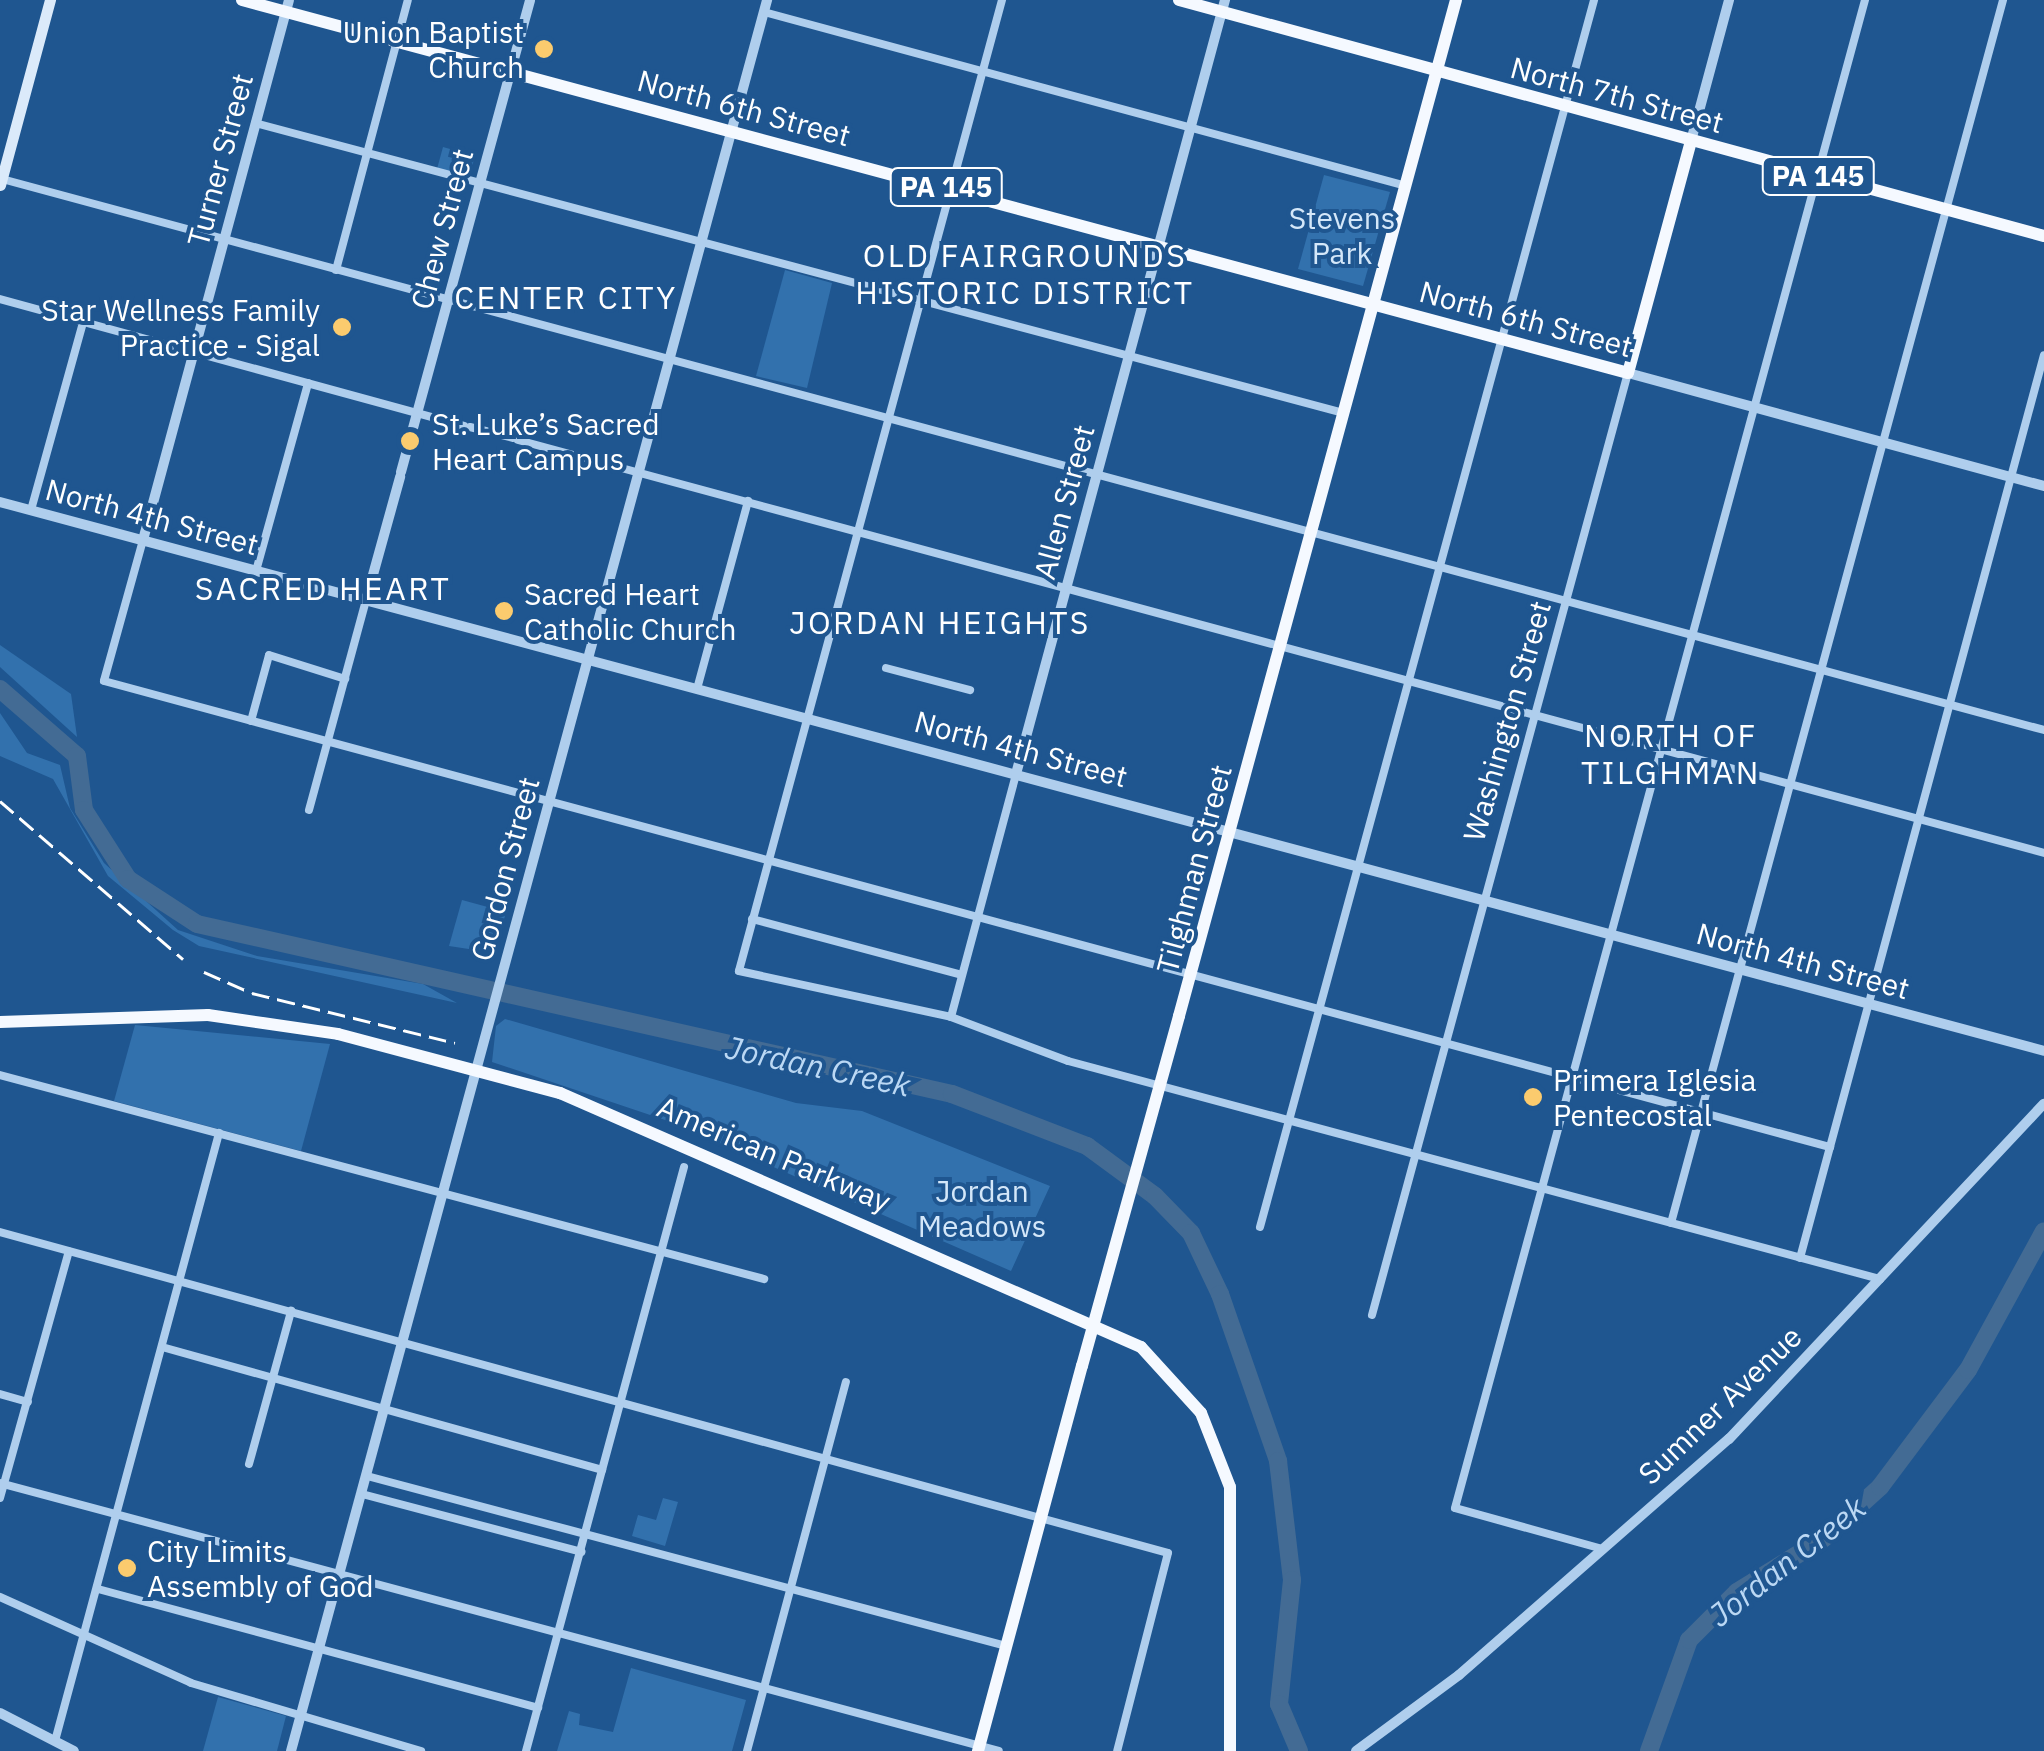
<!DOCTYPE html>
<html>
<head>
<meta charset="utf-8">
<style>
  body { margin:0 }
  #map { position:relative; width:2044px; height:1751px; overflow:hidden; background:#1f5690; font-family:"IBM Plex Sans",sans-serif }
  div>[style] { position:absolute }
  .green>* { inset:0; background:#3271ad }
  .river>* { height:18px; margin:-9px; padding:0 9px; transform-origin:9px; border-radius:9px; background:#436b94 }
  .minor>* { height:8px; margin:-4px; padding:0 4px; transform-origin:4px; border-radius:4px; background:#afceed }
  .tertiary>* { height:10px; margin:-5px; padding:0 5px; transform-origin:5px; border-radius:5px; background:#afceed }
  .secondary>* { height:11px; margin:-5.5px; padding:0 5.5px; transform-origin:5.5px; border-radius:5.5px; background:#dbeafa }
  .primary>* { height:12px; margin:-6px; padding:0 6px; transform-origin:6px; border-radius:6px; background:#f5f9ff }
  .rail>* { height:2.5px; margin-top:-1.25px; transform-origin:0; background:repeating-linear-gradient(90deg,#fff 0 18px,transparent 0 26px) }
  .primary-bridge>* { height:12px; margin:-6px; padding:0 6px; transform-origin:6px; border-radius:6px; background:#f5f9ff }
  .dots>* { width:28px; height:28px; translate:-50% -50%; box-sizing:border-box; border:5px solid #1f5690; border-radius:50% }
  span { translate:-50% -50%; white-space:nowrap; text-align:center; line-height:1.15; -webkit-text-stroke:8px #1f5690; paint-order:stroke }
  .shield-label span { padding:2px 8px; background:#1f5690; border:2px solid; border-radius:8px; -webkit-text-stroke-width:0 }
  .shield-label { font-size:28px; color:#fff; font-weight:700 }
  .poi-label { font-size:30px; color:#fff }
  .right { translate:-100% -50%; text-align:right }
  .left { translate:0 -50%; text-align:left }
  .street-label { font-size:30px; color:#fff }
  .park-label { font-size:30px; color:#d4e7f9 }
  .neighbourhood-label { font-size:32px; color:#fff; letter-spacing:2.5px }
  .water-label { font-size:32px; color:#bbd8f4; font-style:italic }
</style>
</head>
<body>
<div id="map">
  <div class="green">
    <i style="clip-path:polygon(443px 147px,475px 156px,469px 177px,437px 169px)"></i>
    <i style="clip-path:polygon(1324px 175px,1390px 192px,1363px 286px,1298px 269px)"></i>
    <i style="clip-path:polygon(785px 270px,832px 283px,807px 388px,756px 376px)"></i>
    <i style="clip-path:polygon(0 645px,71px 694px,77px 737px,0 667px)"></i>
    <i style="clip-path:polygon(0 713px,27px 753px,60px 765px,70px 808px,104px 863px,178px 930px,257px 956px,423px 984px,457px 1003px,199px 946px,173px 930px,108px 876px,53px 779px,0 756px)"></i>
    <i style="clip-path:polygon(462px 900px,506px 912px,495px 953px,449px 946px)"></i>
    <i style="clip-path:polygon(505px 1019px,796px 1103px,862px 1111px,1050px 1186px,1011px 1271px,671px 1122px,492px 1062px,496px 1026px)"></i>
    <i style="clip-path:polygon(135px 1025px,330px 1044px,301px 1151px,114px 1101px)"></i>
    <i style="clip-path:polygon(663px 1498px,678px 1502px,665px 1546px,632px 1536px,638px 1515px,656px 1520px)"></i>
    <i style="clip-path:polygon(631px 1668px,746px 1700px,732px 1751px,557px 1751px,569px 1711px,580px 1714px,579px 1725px,613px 1732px)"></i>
    <i style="clip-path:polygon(218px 1697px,286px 1716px,277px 1751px,203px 1751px)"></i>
  </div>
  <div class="river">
    <i style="left:0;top:689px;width:102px;rotate:41deg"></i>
    <i style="left:77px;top:756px;width:54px;rotate:82.6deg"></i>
    <i style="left:84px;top:810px;width:82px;rotate:57.5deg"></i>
    <i style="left:128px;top:879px;width:82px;rotate:33.1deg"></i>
    <i style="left:197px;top:924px;width:774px;rotate:12.69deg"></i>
    <i style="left:952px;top:1094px;width:145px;rotate:21.1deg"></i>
    <i style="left:1087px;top:1146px;width:84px;rotate:36.3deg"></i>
    <i style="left:1155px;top:1196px;width:52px;rotate:45.8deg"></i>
    <i style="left:1191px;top:1233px;width:68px;rotate:64.6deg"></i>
    <i style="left:1220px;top:1294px;width:177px;rotate:70.8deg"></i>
    <i style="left:1278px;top:1461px;width:120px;rotate:83.3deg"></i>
    <i style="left:1292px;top:1580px;width:125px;rotate:96deg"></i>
    <i style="left:1279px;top:1704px;width:51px;rotate:66.9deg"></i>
    <i style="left:1649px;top:1751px;width:118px;rotate:-70.2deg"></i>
    <i style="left:1689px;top:1640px;width:68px;rotate:-45deg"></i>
    <i style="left:1737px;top:1592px;width:102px;rotate:-31.8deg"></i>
    <i style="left:1824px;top:1538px;width:76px;rotate:-42.3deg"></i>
    <i style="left:1880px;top:1487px;width:146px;rotate:-53.1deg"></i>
    <i style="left:1968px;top:1370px;width:158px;rotate:-61.3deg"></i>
  </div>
  <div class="minor">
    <i style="left:1002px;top:0;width:1006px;rotate:105.16deg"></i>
    <i style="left:739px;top:971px;width:217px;rotate:12.2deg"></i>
    <i style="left:951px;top:1017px;width:125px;rotate:20.6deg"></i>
    <i style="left:1068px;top:1061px;width:841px;rotate:15.03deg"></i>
    <i style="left:764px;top:12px;width:665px;rotate:15.16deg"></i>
    <i style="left:255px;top:123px;width:1126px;rotate:14.92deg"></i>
    <i style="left:2px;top:179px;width:2115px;rotate:15.1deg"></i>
    <i style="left:336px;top:270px;width:279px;rotate:-75.1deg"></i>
    <i style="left:0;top:299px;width:481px;rotate:15.3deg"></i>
    <i style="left:470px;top:427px;width:44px;rotate:14.3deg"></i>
    <i style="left:518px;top:440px;width:1581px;rotate:15.14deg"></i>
    <i style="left:31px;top:510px;width:195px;rotate:-74.5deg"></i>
    <i style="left:143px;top:540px;width:146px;rotate:105.5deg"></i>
    <i style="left:104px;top:681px;width:1788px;rotate:15.11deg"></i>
    <i style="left:256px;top:571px;width:195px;rotate:-74.5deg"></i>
    <i style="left:886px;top:668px;width:87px;rotate:14.7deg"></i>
    <i style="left:697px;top:689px;width:195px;rotate:-74.8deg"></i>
    <i style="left:251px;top:721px;width:68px;rotate:-74.7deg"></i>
    <i style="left:269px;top:655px;width:80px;rotate:17.5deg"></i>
    <i style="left:309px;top:810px;width:218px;rotate:-74.8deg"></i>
    <i style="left:752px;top:919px;width:217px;rotate:14.9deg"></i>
    <i style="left:951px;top:1017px;width:252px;rotate:-75deg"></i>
    <i style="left:0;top:1075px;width:791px;rotate:14.95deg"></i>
    <i style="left:1671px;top:1223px;width:1267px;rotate:-74.81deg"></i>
    <i style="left:1260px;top:1227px;width:1272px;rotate:-74.77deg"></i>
    <i style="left:0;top:1232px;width:1211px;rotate:15.37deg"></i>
    <i style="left:1168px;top:1553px;width:204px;rotate:104.4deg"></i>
    <i style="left:1800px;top:1258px;width:935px;rotate:-74.88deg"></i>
    <i style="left:1372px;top:1315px;width:976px;rotate:-74.8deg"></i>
    <i style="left:162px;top:1347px;width:457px;rotate:15.6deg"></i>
    <i style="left:0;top:1394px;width:29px;rotate:16deg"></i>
    <i style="left:249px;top:1464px;width:159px;rotate:-74.6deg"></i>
    <i style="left:367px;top:1476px;width:661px;rotate:14.9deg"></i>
    <i style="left:0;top:1483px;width:1034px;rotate:15.02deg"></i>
    <i style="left:362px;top:1494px;width:227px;rotate:14.8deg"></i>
    <i style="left:0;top:1498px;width:256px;rotate:-74.4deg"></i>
    <i style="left:1599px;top:1548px;width:149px;rotate:-164.5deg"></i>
    <i style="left:1455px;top:1508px;width:1563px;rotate:-74.79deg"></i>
    <i style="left:98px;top:1589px;width:456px;rotate:15.1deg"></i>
    <i style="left:0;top:1597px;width:209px;rotate:24.2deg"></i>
    <i style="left:191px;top:1683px;width:240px;rotate:16.5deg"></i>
    <i style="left:55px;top:1741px;width:630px;rotate:-74.9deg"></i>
    <i style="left:526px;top:1751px;width:605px;rotate:-74.86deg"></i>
    <i style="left:747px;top:1751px;width:382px;rotate:-75deg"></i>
  </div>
  <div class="tertiary">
    <i style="left:1691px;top:141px;width:146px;rotate:-74.9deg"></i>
    <i style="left:1628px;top:373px;width:431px;rotate:15.2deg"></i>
    <i style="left:401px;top:472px;width:489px;rotate:-74.7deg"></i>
    <i style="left:0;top:502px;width:2116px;rotate:15.03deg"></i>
    <i style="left:143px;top:540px;width:559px;rotate:-74.87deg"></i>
    <i style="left:366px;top:600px;width:128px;rotate:-74.5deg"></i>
    <i style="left:1016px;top:774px;width:802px;rotate:-74.89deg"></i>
    <i style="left:0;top:1713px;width:83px;rotate:27.2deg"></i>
    <i style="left:291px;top:1751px;width:1815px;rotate:-74.79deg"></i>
    <i style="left:1356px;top:1751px;width:128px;rotate:-36.4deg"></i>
    <i style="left:1459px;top:1675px;width:359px;rotate:-41.2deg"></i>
    <i style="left:1729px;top:1439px;width:460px;rotate:-46.8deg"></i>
  </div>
  <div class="secondary">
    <i style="left:0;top:185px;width:192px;rotate:-74.9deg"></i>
  </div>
  <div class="primary">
    <i style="left:242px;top:0;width:1435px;rotate:15.06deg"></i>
    <i style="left:1628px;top:373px;width:240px;rotate:-74.8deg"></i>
    <i style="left:1179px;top:0;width:897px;rotate:15.26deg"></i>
    <i style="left:1179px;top:1016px;width:1053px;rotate:-74.75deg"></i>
    <i style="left:0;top:1022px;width:208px;rotate:-1.9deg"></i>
    <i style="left:208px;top:1015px;width:131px;rotate:8.3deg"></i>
    <i style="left:338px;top:1034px;width:230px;rotate:14.9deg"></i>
    <i style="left:560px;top:1093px;width:634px;rotate:23.61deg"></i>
    <i style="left:1141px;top:1347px;width:89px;rotate:47.7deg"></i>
    <i style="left:1201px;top:1413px;width:79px;rotate:68.6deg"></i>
    <i style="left:1230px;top:1487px;width:264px;rotate:90deg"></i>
    <i style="left:978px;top:1751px;width:399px;rotate:-74.9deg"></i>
  </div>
  <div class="rail">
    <i style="left:0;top:801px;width:242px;rotate:40.8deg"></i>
    <i style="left:204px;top:972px;width:52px;rotate:23.6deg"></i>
    <i style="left:252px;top:993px;width:209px;rotate:13.8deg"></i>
  </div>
  <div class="primary-bridge">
    <i style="left:1082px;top:1366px;width:363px;rotate:-74.5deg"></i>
  </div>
  <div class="dots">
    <i style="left:544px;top:49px;background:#fbcb6e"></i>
    <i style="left:342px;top:327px;background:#fbcb6e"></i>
    <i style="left:410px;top:441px;background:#fbcb6e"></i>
    <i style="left:504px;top:611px;background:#fbcb6e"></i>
    <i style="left:1533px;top:1097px;background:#fbcb6e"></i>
    <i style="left:127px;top:1568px;background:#fbcb6e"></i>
  </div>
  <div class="shield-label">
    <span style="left:1818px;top:176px">PA 145</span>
    <span style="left:946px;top:187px">PA 145</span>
  </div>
  <div class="poi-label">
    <span class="right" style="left:524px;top:49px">Union Baptist<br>Church</span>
    <span class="right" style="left:320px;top:327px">Star Wellness Family<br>Practice - Sigal</span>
    <span class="left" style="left:432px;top:441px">St. Luke’s Sacred<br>Heart Campus</span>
    <span class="left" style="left:524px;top:611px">Sacred Heart<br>Catholic Church</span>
    <span class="left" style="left:1553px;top:1097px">Primera Iglesia<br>Pentecostal</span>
    <span class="left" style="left:147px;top:1568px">City Limits<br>Assembly of God</span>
  </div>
  <div class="street-label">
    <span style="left:1617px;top:95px;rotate:15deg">North 7th Street</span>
    <span style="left:744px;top:108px;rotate:15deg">North 6th Street</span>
    <span style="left:220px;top:160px;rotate:-75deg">Turner Street</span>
    <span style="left:442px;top:229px;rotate:-75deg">Chew Street</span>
    <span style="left:1526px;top:319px;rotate:15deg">North 6th Street</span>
    <span style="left:1064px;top:502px;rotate:-75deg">Allen Street</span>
    <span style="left:152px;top:517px;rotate:15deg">North 4th Street</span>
    <span style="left:1507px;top:721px;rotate:-74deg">Washington Street</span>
    <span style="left:1021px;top:749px;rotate:15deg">North 4th Street</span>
    <span style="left:505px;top:869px;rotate:-75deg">Gordon Street</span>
    <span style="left:1194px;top:869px;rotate:-75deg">Tilghman Street</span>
    <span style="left:1803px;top:961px;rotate:15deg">North 4th Street</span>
    <span style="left:774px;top:1154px;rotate:23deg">American Parkway</span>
    <span style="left:1720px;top:1405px;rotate:-44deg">Sumner Avenue</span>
  </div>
  <div class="park-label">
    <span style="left:1342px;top:235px">Stevens<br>Park</span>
    <span style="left:982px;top:1208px">Jordan<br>Meadows</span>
  </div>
  <div class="neighbourhood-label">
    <span style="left:1025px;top:274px">OLD FAIRGROUNDS<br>HISTORIC DISTRICT</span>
    <span style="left:566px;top:297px">CENTER CITY</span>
    <span style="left:323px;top:588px">SACRED HEART</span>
    <span style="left:940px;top:622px">JORDAN HEIGHTS</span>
    <span style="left:1671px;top:754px">NORTH OF<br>TILGHMAN</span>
  </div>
  <div class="water-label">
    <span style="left:818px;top:1066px;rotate:12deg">Jordan Creek</span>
    <span style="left:1787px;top:1561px;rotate:-38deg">Jordan Creek</span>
  </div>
</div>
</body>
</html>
